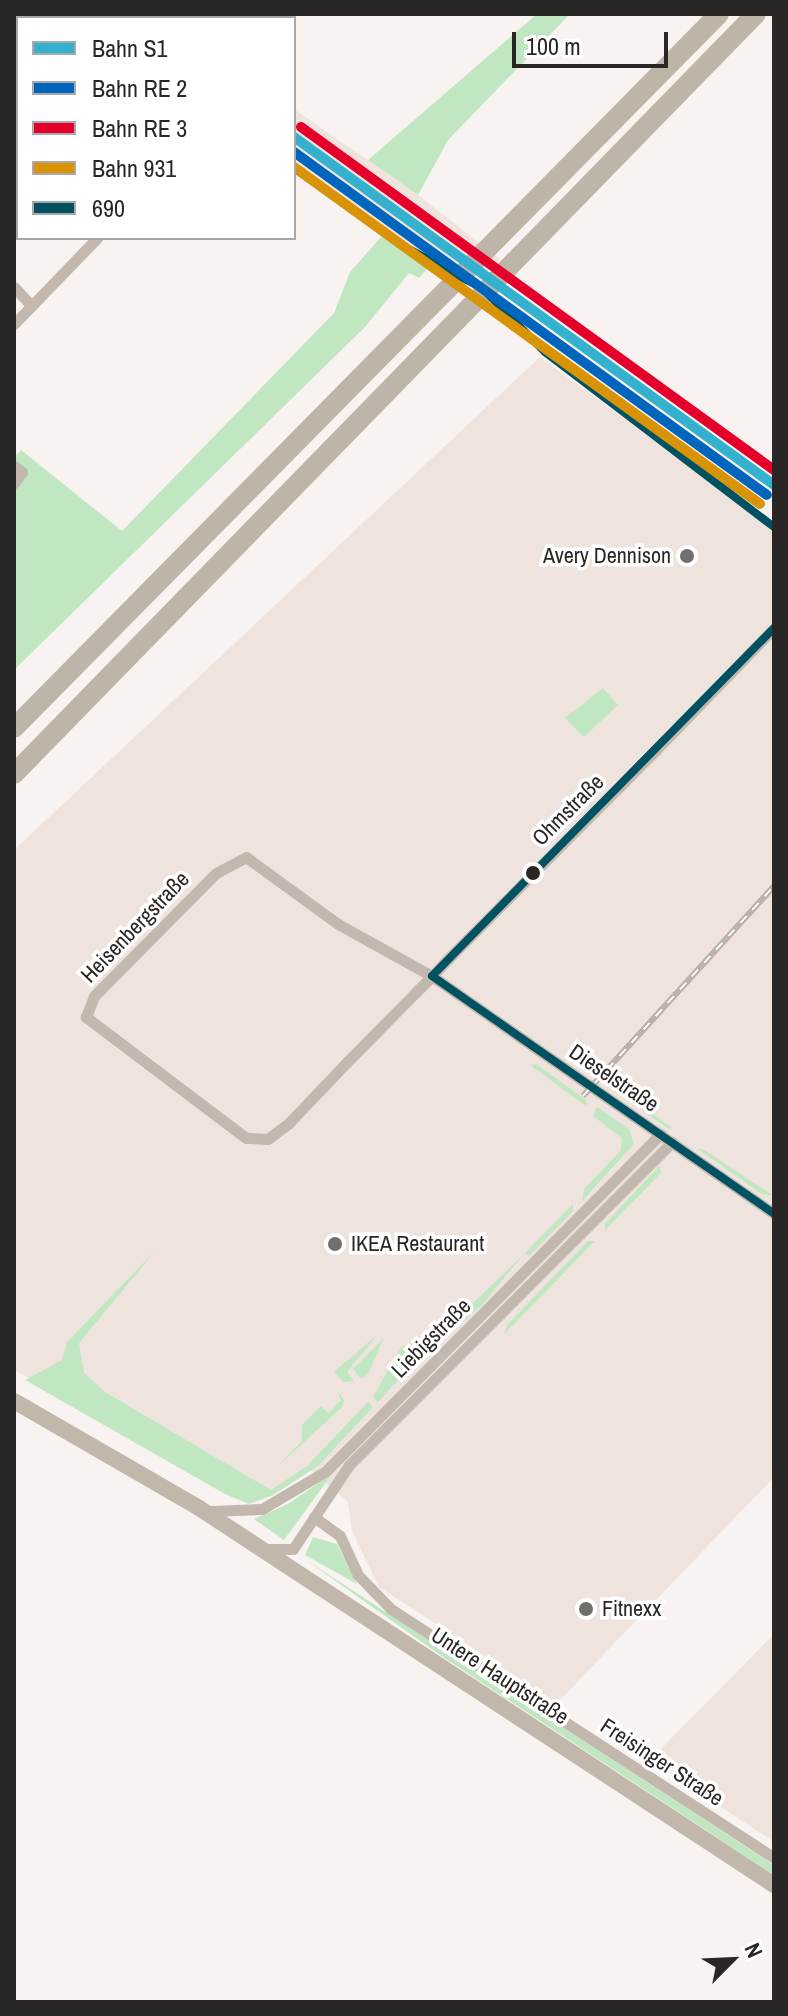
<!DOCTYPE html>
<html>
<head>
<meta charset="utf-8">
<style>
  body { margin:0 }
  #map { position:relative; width:788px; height:2016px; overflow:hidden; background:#f8f3f0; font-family:"Archivo Narrow",sans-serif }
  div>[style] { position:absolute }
  .built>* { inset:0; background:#eee3dd }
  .green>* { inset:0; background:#c0e7c2 }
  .minor>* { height:11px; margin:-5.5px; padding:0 5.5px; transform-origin:5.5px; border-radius:5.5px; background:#c2b8ae }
  .secondary>* { height:16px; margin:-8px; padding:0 8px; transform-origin:8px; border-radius:8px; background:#c1b7ab }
  .motorway>* { height:20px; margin:-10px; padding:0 10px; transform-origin:10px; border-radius:10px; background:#beb5a9 }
  .rail>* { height:6px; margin-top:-3px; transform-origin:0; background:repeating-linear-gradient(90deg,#fff 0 9px,#b6afa9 0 18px); box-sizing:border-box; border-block:2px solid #b6afa9 }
  .bus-1>* { height:8px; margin:-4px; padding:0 4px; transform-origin:4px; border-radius:4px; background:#005262 }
  .rail-1>* { height:10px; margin:-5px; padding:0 5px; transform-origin:5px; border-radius:5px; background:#34b1ce }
  .rail-2>* { height:10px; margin:-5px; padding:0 5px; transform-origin:5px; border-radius:5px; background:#0065bd }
  .rail-3>* { height:10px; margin:-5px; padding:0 5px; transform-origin:5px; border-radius:5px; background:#e4002b }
  .rail-4>* { height:10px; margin:-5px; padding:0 5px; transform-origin:5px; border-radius:5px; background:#d89306 }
  .dots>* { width:22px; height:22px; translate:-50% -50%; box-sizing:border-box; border:4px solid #fff; border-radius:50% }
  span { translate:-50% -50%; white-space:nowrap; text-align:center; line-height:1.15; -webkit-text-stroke:7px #fff; paint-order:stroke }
  .poi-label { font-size:22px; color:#2a2625 }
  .right { translate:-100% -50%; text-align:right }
  .left { translate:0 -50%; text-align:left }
  .street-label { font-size:22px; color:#2a2625 }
  .frame { position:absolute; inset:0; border:16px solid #2a2625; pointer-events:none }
  .legend { position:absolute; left:16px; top:16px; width:280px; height:224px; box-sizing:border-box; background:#fff; border:2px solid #aaa8a8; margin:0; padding:10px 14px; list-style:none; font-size:24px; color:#2a2625 }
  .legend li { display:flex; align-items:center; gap:16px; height:40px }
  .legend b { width:40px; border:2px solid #aaa8a8 }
  .north { position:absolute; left:692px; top:1920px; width:80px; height:80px; -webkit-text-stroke:6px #fff; paint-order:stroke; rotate:66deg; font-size:22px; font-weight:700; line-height:32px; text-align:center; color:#2a2625 }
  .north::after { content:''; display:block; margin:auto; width:28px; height:36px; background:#2a2625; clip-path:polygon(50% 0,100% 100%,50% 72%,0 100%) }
  .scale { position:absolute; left:512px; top:32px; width:156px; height:36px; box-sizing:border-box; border:4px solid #2a2625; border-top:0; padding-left:10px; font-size:24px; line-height:28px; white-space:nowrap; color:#2a2625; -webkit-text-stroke:6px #fff; paint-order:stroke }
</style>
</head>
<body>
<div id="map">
  <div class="built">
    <i style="clip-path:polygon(71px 14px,156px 14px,162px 18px,77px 18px)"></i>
    <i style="clip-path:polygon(294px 109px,418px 195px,500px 259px,473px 287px,382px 236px,294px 172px)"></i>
    <i style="clip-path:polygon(540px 357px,774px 529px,774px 1477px,557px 1703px,379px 1587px,352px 1531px,348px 1502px,307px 1467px,275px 1490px,253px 1494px,14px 1370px,14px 850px)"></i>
    <i style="clip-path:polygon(774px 1634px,774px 1842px,650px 1760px)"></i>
  </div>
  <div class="green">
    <i style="clip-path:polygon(537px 14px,570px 14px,448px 140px,418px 195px,368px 160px)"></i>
    <i style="clip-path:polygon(382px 236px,432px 264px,419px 278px,409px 273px,365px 327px,14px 670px,14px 457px,21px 450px,122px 531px,334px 313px,350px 272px)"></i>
    <i style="clip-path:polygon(603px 688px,618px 705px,584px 737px,565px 718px)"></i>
    <i style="clip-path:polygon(536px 1064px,586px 1100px,587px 1107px,530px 1065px)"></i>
    <i style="clip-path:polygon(606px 1085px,616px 1087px,672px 1128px,669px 1129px)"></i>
    <i style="clip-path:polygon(597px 1107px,629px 1129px,634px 1144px,582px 1201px,584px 1189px,621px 1150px,622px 1138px,593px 1116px)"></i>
    <i style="clip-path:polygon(698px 1149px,703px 1149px,772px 1195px,762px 1194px)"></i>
    <i style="clip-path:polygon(659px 1166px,661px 1173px,605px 1230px,605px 1224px)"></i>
    <i style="clip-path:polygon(573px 1204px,573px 1211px,529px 1256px,525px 1253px)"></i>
    <i style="clip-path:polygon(588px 1241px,595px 1241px,503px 1335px,508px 1324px)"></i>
    <i style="clip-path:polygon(156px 1250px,79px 1343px,84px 1373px,105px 1392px,271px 1490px,307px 1466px,368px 1402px,373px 1407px,318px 1466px,273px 1495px,249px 1504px,225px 1494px,25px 1380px,62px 1360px,67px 1342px)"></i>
    <i style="clip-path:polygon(523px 1255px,482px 1305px,455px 1328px,447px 1328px)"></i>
    <i style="clip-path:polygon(378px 1334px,347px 1372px,354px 1381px,344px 1382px,334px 1372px)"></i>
    <i style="clip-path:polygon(383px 1339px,368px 1374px,361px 1379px,353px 1369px)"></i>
    <i style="clip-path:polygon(412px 1342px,410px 1367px,378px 1402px,373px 1397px,401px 1347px)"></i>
    <i style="clip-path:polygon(337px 1390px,344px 1400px,342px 1407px,277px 1467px,302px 1441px,302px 1425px,321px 1406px,328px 1413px,341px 1400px)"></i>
    <i style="clip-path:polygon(333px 1473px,284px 1540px,254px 1519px,288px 1504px)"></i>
    <i style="clip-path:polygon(313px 1537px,337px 1544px,357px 1584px,305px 1555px)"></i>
    <i style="clip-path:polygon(306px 1560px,774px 1865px,774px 1875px,443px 1657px)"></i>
  </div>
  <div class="minor">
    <i style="left:41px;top:15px;width:5px;rotate:37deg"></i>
    <i style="left:14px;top:86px;width:5px;rotate:37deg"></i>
    <i style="left:14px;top:287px;width:25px;rotate:47deg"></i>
    <i style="left:14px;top:324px;width:120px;rotate:-46deg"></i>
    <i style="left:14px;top:466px;width:10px;rotate:37deg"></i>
    <i style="left:22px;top:472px;width:14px;rotate:126deg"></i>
    <i style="left:774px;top:628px;width:171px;rotate:134.1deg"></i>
    <i style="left:655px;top:751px;width:292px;rotate:134.9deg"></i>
    <i style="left:449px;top:958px;width:6px;rotate:135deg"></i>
    <i style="left:445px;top:962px;width:19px;rotate:133deg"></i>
    <i style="left:432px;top:976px;width:23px;rotate:135deg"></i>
    <i style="left:416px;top:992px;width:98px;rotate:134.6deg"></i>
    <i style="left:347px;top:1062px;width:84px;rotate:133.6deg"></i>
    <i style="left:289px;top:1123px;width:26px;rotate:143deg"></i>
    <i style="left:268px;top:1139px;width:22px;rotate:-177deg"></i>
    <i style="left:246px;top:1138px;width:201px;rotate:-142.9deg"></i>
    <i style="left:86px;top:1017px;width:22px;rotate:-69deg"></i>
    <i style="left:94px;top:996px;width:173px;rotate:-45.2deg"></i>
    <i style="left:216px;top:873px;width:34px;rotate:-28deg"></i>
    <i style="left:246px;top:857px;width:114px;rotate:36.1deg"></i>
    <i style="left:338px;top:924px;width:107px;rotate:29deg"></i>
    <i style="left:432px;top:976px;width:417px;rotate:34.8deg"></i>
    <i style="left:210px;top:1511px;width:52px;rotate:-2.2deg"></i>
    <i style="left:262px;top:1509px;width:74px;rotate:-30.7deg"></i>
    <i style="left:326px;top:1471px;width:475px;rotate:-45.2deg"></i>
    <i style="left:314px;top:1517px;width:32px;rotate:36deg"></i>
    <i style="left:340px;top:1536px;width:43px;rotate:65.2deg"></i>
    <i style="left:358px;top:1575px;width:47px;rotate:45.9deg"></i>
    <i style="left:391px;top:1609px;width:457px;rotate:33deg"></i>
    <i style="left:267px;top:1549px;width:26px"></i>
    <i style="left:293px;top:1549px;width:101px;rotate:-56.3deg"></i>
    <i style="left:349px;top:1465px;width:457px;rotate:-45deg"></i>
  </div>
  <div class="secondary">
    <i style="left:14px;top:1401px;width:214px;rotate:30deg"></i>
    <i style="left:199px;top:1508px;width:688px;rotate:33.25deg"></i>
  </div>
  <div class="motorway">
    <i style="left:14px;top:728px;width:1003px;rotate:-45.36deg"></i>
    <i style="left:14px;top:774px;width:1062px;rotate:-45.69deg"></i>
  </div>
  <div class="rail">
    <i style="left:583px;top:1096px;width:284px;rotate:-47.7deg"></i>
  </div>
  <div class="bus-1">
    <i style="left:294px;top:168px;width:136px;rotate:35.4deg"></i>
    <i style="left:405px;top:247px;width:87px;rotate:28deg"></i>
    <i style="left:482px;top:288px;width:90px;rotate:45.5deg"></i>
    <i style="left:545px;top:352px;width:288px;rotate:37.4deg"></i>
    <i style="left:432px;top:976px;width:488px;rotate:-45.5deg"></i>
    <i style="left:432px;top:976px;width:417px;rotate:34.8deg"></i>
  </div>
  <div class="rail-1">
    <i style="left:294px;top:137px;width:593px;rotate:35.94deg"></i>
  </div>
  <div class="rail-2">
    <i style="left:294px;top:152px;width:584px;rotate:35.95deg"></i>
  </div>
  <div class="rail-3">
    <i style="left:301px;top:127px;width:584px;rotate:35.95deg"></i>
  </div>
  <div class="rail-4">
    <i style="left:294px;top:167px;width:575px;rotate:35.87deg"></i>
  </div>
  <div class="dots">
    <i style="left:687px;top:556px;background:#726e6c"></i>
    <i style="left:533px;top:873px;background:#2a2625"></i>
    <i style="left:335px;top:1244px;background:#726e6c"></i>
    <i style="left:586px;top:1609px;background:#726e6c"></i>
  </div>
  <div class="poi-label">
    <span class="right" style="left:671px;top:556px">Avery Dennison</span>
    <span class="left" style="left:351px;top:1244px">IKEA Restaurant</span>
    <span class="left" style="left:602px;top:1609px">Fitnexx</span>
  </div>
  <div class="street-label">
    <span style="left:568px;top:810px;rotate:-45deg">Ohmstraße</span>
    <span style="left:135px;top:927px;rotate:-46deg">Heisenbergstraße</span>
    <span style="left:614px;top:1078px;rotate:34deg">Dieselstraße</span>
    <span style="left:431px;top:1338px;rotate:-45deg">Liebigstraße</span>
    <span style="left:500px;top:1676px;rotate:33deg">Untere Hauptstraße</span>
    <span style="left:662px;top:1762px;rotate:33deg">Freisinger Straße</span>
  </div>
  <div class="frame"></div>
  <ul class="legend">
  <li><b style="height:10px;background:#34b1ce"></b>Bahn S1</li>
  <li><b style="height:10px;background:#0065bd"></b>Bahn RE 2</li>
  <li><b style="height:10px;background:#e4002b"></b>Bahn RE 3</li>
  <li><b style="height:10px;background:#d89306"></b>Bahn 931</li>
  <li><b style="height:10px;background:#005262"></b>690</li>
  </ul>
  <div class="north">N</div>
  <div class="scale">100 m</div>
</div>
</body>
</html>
